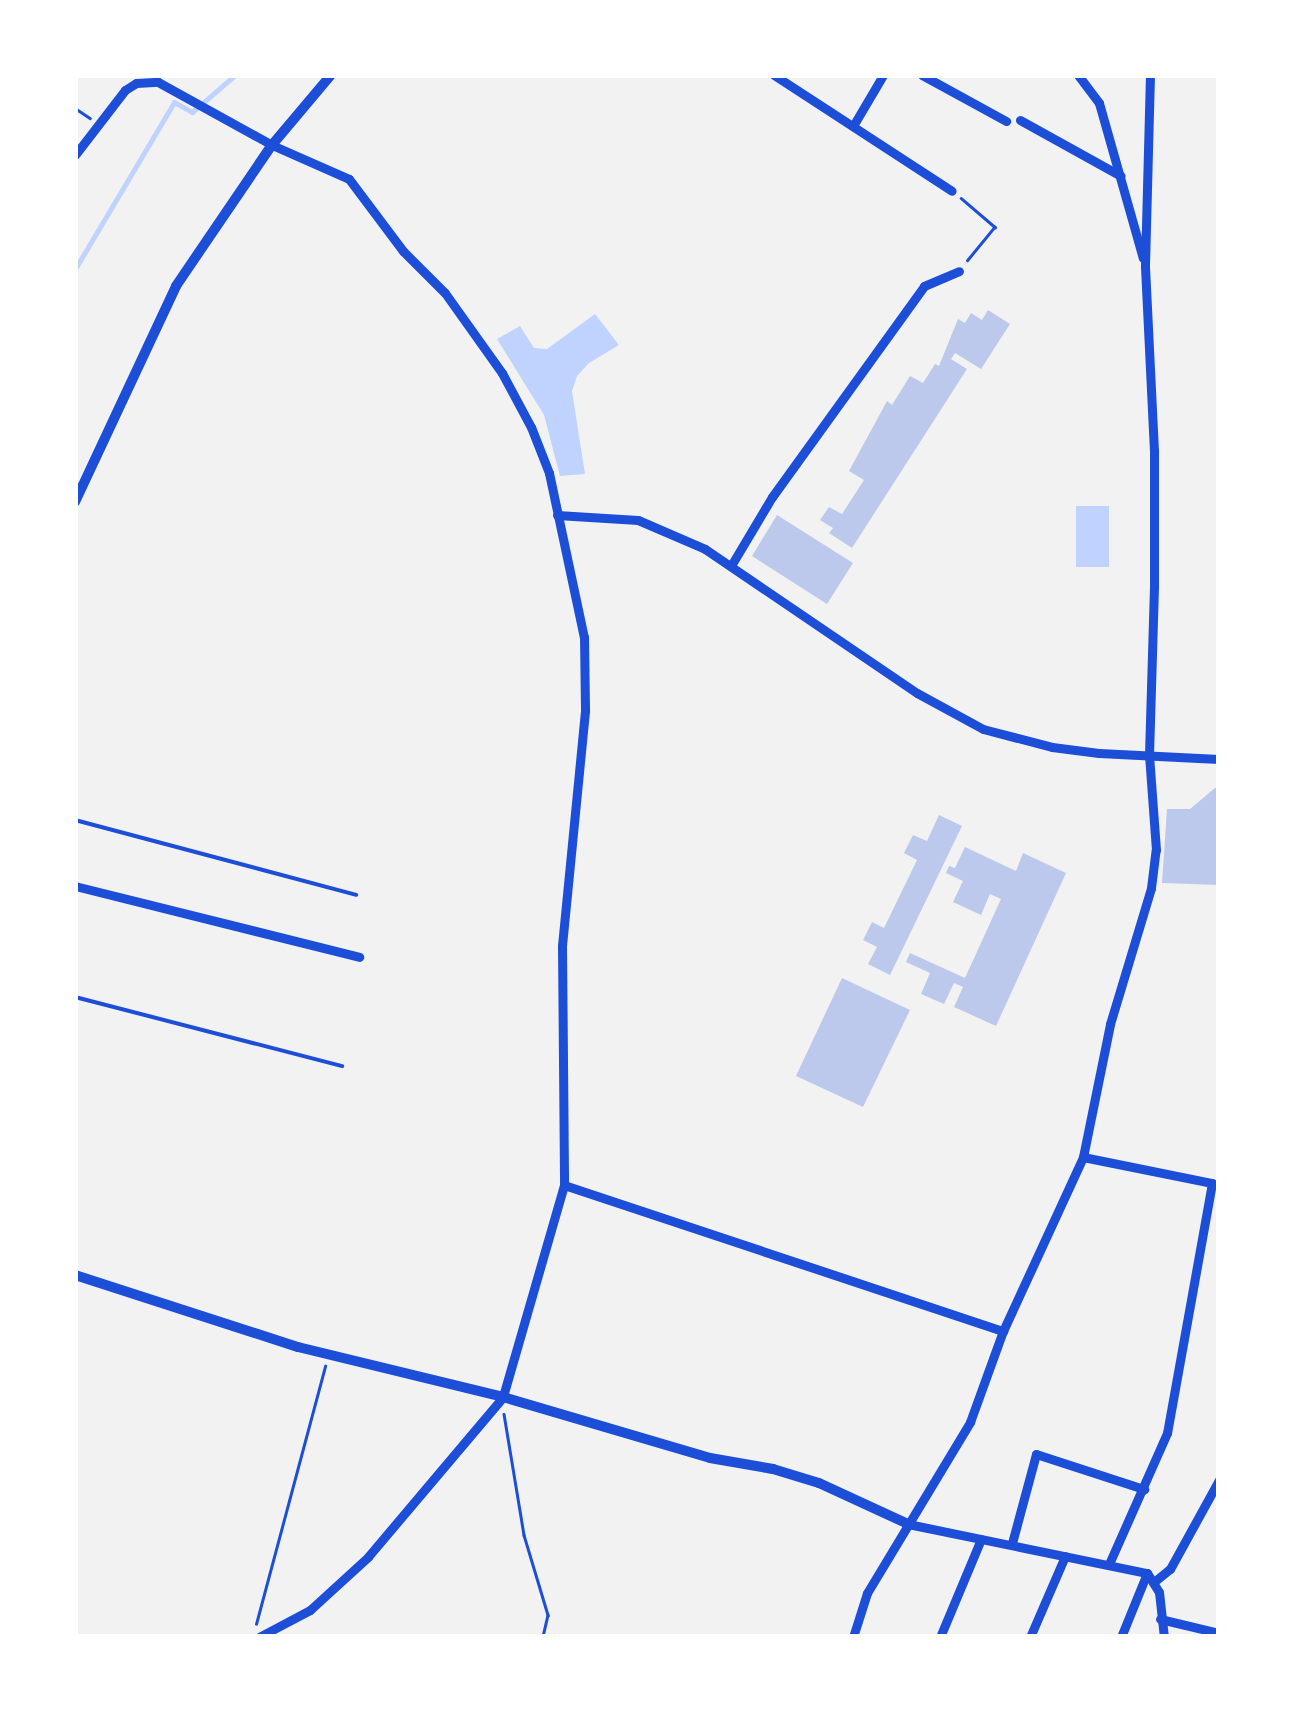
<!DOCTYPE html>
<html>
<head>
<meta charset="utf-8">
<style>
  body { margin:0 }
  #map { position:relative; width:1294px; height:1712px; overflow:hidden; background:#f2f2f2; font-family:Roboto,sans-serif }
  div>[style] { position:absolute }
  .water>* { inset:0; background:#bfd3fe }
  .stream>* { height:5px; margin:-2.5px; padding:0 2.5px; transform-origin:2.5px; border-radius:2.5px; background:#bfd3fe }
  .building>* { inset:0; background:#bdc9ec }
  .path>* { height:2.5px; margin:-1.25px; padding:0 1.25px; transform-origin:1.25px; border-radius:1.25px; background:#1d4ed8 }
  .service>* { height:4px; margin:-2px; padding:0 2px; transform-origin:2px; border-radius:2px; background:#1d4ed8 }
  .minor>* { height:9px; margin:-4.5px; padding:0 4.5px; transform-origin:4.5px; border-radius:4.5px; background:#1d4ed8 }
  .tertiary>* { height:10px; margin:-5px; padding:0 5px; transform-origin:5px; border-radius:5px; background:#1d4ed8 }
  span { translate:-50% -50%; white-space:nowrap; text-align:center; line-height:1.15; -webkit-text-stroke:8px #fff; paint-order:stroke }
  .frame { position:absolute; inset:0; border:78px solid #fff; pointer-events:none }
</style>
</head>
<body>
<div id="map">
  <div class="water">
    <i style="clip-path:polygon(595px 314px,619px 345px,589px 363px,577px 376px,572px 391px,585px 474px,560px 476px,544px 415px,497px 339px,520px 326px,534px 348px,547px 349px)"></i>
    <i style="clip-path:polygon(1076px 506px,1109px 506px,1109px 567px,1076px 567px)"></i>
  </div>
  <div class="stream">
    <i style="left:75px;top:269px;width:194px;rotate:-59.3deg"></i>
    <i style="left:174px;top:102px;width:21px;rotate:29deg"></i>
    <i style="left:192px;top:112px;width:57px;rotate:-40.7deg"></i>
  </div>
  <div class="building">
    <i style="clip-path:polygon(988px 310px,1010px 324px,981px 369px,955px 353px,951px 359px,967px 369px,852px 548px,829px 533px,833px 528px,820px 520px,829px 507px,842px 514px,864px 480px,849px 471px,887px 401px,892px 405px,910px 376px,923px 383px,935px 364px,939px 366px,958px 319px,965px 323px,971px 313px,982px 320px)"></i>
    <i style="clip-path:polygon(777px 515px,853px 563px,827px 604px,752px 556px)"></i>
    <i style="clip-path:polygon(1215px 788px,1219px 788px,1219px 885px,1162px 883px,1167px 809px,1190px 809px)"></i>
    <i style="clip-path:polygon(939px 815px,962px 826px,890px 975px,868px 964px,877px 947px,863px 940px,872px 922px,884px 928px,917px 860px,904px 853px,913px 835px,927px 841px)"></i>
    <i style="clip-path:polygon(965px 847px,1016px 871px,1023px 853px,1066px 873px,996px 1026px,954px 1007px,963px 987px,954px 983px,944px 1004px,921px 994px,930px 973px,906px 962px,910px 953px,965px 978px,1001px 899px,990px 894px,981px 915px,953px 902px,963px 881px,946px 873px,949px 866px,955px 868px)"></i>
    <i style="clip-path:polygon(842px 978px,910px 1010px,863px 1107px,796px 1076px)"></i>
  </div>
  <div class="path">
    <i style="left:75px;top:108px;width:18px;rotate:34deg"></i>
    <i style="left:961px;top:198px;width:45px;rotate:40.5deg"></i>
    <i style="left:995px;top:227px;width:43px;rotate:129.3deg"></i>
    <i style="left:504px;top:1414px;width:123px;rotate:80.6deg"></i>
    <i style="left:524px;top:1535px;width:84px;rotate:73.3deg"></i>
    <i style="left:548px;top:1615px;width:23px;rotate:103deg"></i>
    <i style="left:256px;top:1624px;width:267px;rotate:-75deg"></i>
  </div>
  <div class="service">
    <i style="left:75px;top:820px;width:291px;rotate:14.9deg"></i>
    <i style="left:75px;top:997px;width:276px;rotate:14.5deg"></i>
  </div>
  <div class="minor">
    <i style="left:774px;top:75px;width:212px;rotate:33.1deg"></i>
    <i style="left:922px;top:75px;width:96px;rotate:28.7deg"></i>
    <i style="left:1078px;top:75px;width:35px;rotate:53deg"></i>
    <i style="left:1099px;top:103px;width:161px;rotate:74.2deg"></i>
    <i style="left:1020px;top:120px;width:115px;rotate:29deg"></i>
    <i style="left:853px;top:126px;width:59px;rotate:-59.5deg"></i>
    <i style="left:75px;top:155px;width:82px;rotate:-52.4deg"></i>
    <i style="left:125px;top:90px;width:13px;rotate:-32deg"></i>
    <i style="left:136px;top:83px;width:22px;rotate:-3deg"></i>
    <i style="left:158px;top:82px;width:130px;rotate:28.9deg"></i>
    <i style="left:272px;top:145px;width:84px;rotate:23.8deg"></i>
    <i style="left:349px;top:179px;width:90px;rotate:53.1deg"></i>
    <i style="left:403px;top:251px;width:59px;rotate:45deg"></i>
    <i style="left:445px;top:293px;width:98px;rotate:54.5deg"></i>
    <i style="left:502px;top:373px;width:61px;rotate:61.8deg"></i>
    <i style="left:531px;top:427px;width:49px;rotate:68.6deg"></i>
    <i style="left:549px;top:473px;width:168px;rotate:78deg"></i>
    <i style="left:584px;top:637px;width:74px;rotate:89.2deg"></i>
    <i style="left:585px;top:711px;width:236px;rotate:95.6deg"></i>
    <i style="left:562px;top:946px;width:239px;rotate:89.5deg"></i>
    <i style="left:564px;top:1185px;width:221px;rotate:106.1deg"></i>
    <i style="left:503px;top:1397px;width:209px;rotate:130.2deg"></i>
    <i style="left:368px;top:1557px;width:79px;rotate:137.6deg"></i>
    <i style="left:310px;top:1610px;width:58px;rotate:152.1deg"></i>
    <i style="left:557px;top:515px;width:81px;rotate:3.5deg"></i>
    <i style="left:638px;top:520px;width:73px;rotate:23.4deg"></i>
    <i style="left:705px;top:549px;width:256px;rotate:34.2deg"></i>
    <i style="left:917px;top:693px;width:75px;rotate:28.6deg"></i>
    <i style="left:983px;top:729px;width:71px;rotate:14.6deg"></i>
    <i style="left:1052px;top:747px;width:47px;rotate:7.3deg"></i>
    <i style="left:1099px;top:753px;width:120px;rotate:2.9deg"></i>
    <i style="left:732px;top:564px;width:78px;rotate:-59.2deg"></i>
    <i style="left:772px;top:497px;width:260px;rotate:-54.2deg"></i>
    <i style="left:924px;top:286px;width:38px;rotate:-23deg"></i>
    <i style="left:75px;top:886px;width:293px;rotate:14deg"></i>
    <i style="left:1083px;top:1157px;width:132px;rotate:11.4deg"></i>
    <i style="left:1212px;top:1183px;width:254px;rotate:100.2deg"></i>
    <i style="left:1167px;top:1433px;width:143px;rotate:113.9deg"></i>
    <i style="left:564px;top:1185px;width:463px;rotate:18.4deg"></i>
    <i style="left:908px;top:1524px;width:244px;rotate:11.6deg"></i>
    <i style="left:1147px;top:1573px;width:22px;rotate:58deg"></i>
    <i style="left:1159px;top:1592px;width:45px;rotate:83.7deg"></i>
    <i style="left:1012px;top:1543px;width:92px;rotate:-74.9deg"></i>
    <i style="left:1036px;top:1454px;width:114px;rotate:18deg"></i>
    <i style="left:1155px;top:1581px;width:19px;rotate:-39deg"></i>
    <i style="left:1170px;top:1569px;width:102px;rotate:-61.2deg"></i>
    <i style="left:1160px;top:1619px;width:61px;rotate:13.3deg"></i>
    <i style="left:853px;top:1637px;width:46px;rotate:-72.3deg"></i>
    <i style="left:867px;top:1593px;width:200px;rotate:-58.9deg"></i>
    <i style="left:970px;top:1422px;width:97px;rotate:-70.1deg"></i>
    <i style="left:1003px;top:1331px;width:192px;rotate:-65.3deg"></i>
    <i style="left:1083px;top:1157px;width:136px;rotate:-78.5deg"></i>
    <i style="left:1110px;top:1024px;width:142px;rotate:-73.2deg"></i>
    <i style="left:1151px;top:888px;width:38px;rotate:-83deg"></i>
    <i style="left:1156px;top:850px;width:95px;rotate:-94.2deg"></i>
    <i style="left:1149px;top:755px;width:169px;rotate:-88.3deg"></i>
    <i style="left:1154px;top:586px;width:135px;rotate:-90deg"></i>
    <i style="left:1154px;top:451px;width:186px;rotate:-92.8deg"></i>
    <i style="left:1145px;top:265px;width:190px;rotate:-88.5deg"></i>
    <i style="left:940px;top:1637px;width:106px;rotate:-67.3deg"></i>
    <i style="left:1030px;top:1637px;width:88px;rotate:-66.6deg"></i>
    <i style="left:1121px;top:1637px;width:69px;rotate:-67.9deg"></i>
  </div>
  <div class="tertiary">
    <i style="left:75px;top:502px;width:238px;rotate:-64.9deg"></i>
    <i style="left:176px;top:286px;width:171px;rotate:-55.8deg"></i>
    <i style="left:272px;top:145px;width:92px;rotate:-49.9deg"></i>
    <i style="left:75px;top:1275px;width:234px;rotate:17.9deg"></i>
    <i style="left:298px;top:1347px;width:211px;rotate:13.7deg"></i>
    <i style="left:503px;top:1397px;width:216px;rotate:16.4deg"></i>
    <i style="left:710px;top:1458px;width:64px;rotate:9.9deg"></i>
    <i style="left:773px;top:1469px;width:48px;rotate:16.9deg"></i>
    <i style="left:819px;top:1483px;width:98px;rotate:24.7deg"></i>
  </div>
  <div class="frame"></div>
</div>
</body>
</html>
